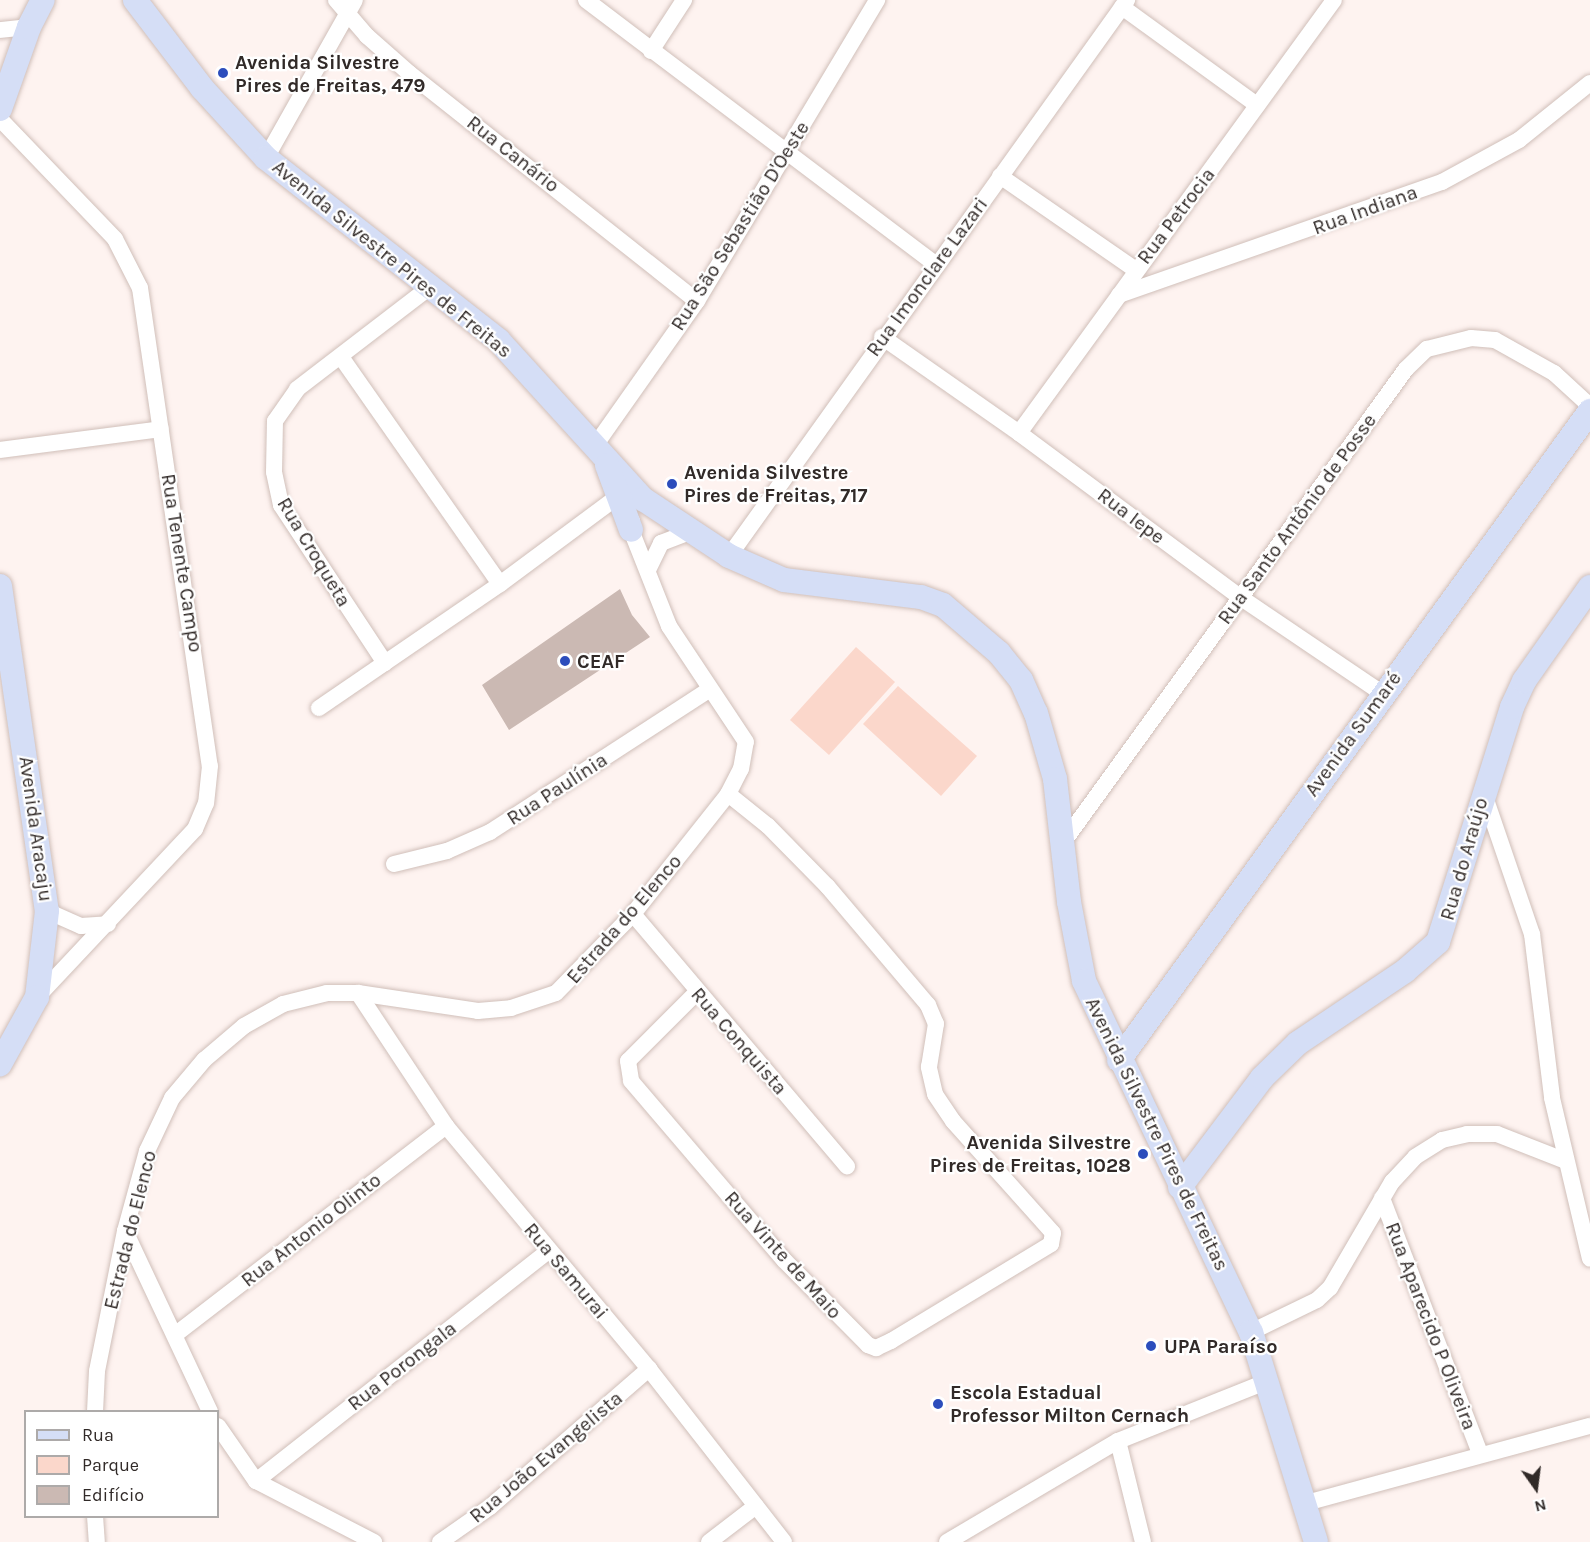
<!DOCTYPE html>
<html>
<head>
<meta charset="utf-8">
<style>
  body { margin:0 }
  #map { position:relative; width:1590px; height:1542px; overflow:hidden; background:#fef3f0; font-family:Karla,sans-serif }
  div>[style] { position:absolute }
  .green>* { inset:0; background:#fbd7cb }
  .building>* { inset:0; background:#cbb9b3 }
  .roads { filter:drop-shadow(0 0 2px #d0bfb9) drop-shadow(0 0 2px #d0bfb9) }
  .street>* { height:16px; margin:-8px; padding:0 8px; transform-origin:8px; border-radius:8px; background:#fff }
  .secondary>* { height:24px; margin:-12px; padding:0 12px; transform-origin:12px; border-radius:12px; background:#d5def6 }
  .dots>* { width:16px; height:16px; translate:-50% -50%; box-sizing:border-box; border:3px solid #fff; border-radius:50% }
  span { translate:-50% -50%; white-space:nowrap; text-align:center; line-height:1.15; -webkit-text-stroke:4.5px #fff; paint-order:stroke }
  .poi-label { font-size:20px; color:#312a28; font-weight:700 }
  .left { translate:0 -50%; text-align:left }
  .right { translate:-100% -50%; text-align:right }
  .street-label { font-size:20px; color:#312a28 }
  .legend { position:absolute; left:24px; top:1410px; width:195px; height:108px; box-sizing:border-box; background:#fff; border:2px solid #adaaa9; margin:0; padding:8px 10px; list-style:none; font-size:18px; color:#312a28 }
  .legend li { display:flex; align-items:center; gap:12px; height:30px }
  .legend b { width:30px; border:2px solid #adaaa9 }
  .north { position:absolute; left:1506px; top:1458px; width:60px; height:60px; -webkit-text-stroke:4px #fff; paint-order:stroke; rotate:166deg; font-size:16px; font-weight:700; line-height:24px; text-align:center; color:#312a28 }
  .north::after { content:''; display:block; margin:auto; width:21px; height:27px; background:#312a28; clip-path:polygon(50% 0,100% 100%,50% 72%,0 100%) }
</style>
</head>
<body>
<div id="map">
  <div class="green">
    <i style="clip-path:polygon(856px 647px,895px 682px,829px 755px,790px 720px)"></i>
    <i style="clip-path:polygon(898px 686px,977px 756px,941px 796px,863px 724px)"></i>
  </div>
  <div class="building">
    <i style="clip-path:polygon(620px 589px,632px 615px,650px 637px,509px 730px,482px 685px)"></i>
  </div>
  <div class="roads">
    <div class="street">
      <i style="left:336px;top:0;width:48px;rotate:49.3deg"></i>
      <i style="left:367px;top:36px;width:56px;rotate:41.4deg"></i>
      <i style="left:409px;top:73px;width:367px;rotate:38.4deg"></i>
      <i style="left:586px;top:0;width:440px;rotate:37.1deg"></i>
      <i style="left:1122px;top:7px;width:167px;rotate:36deg"></i>
      <i style="left:0;top:30px;width:29px;rotate:-6deg"></i>
      <i style="left:651px;top:51px;width:61px;rotate:-57.1deg"></i>
      <i style="left:0;top:119px;width:166px;rotate:46.2deg"></i>
      <i style="left:115px;top:239px;width:55px;rotate:63deg"></i>
      <i style="left:140px;top:288px;width:483px;rotate:81.7deg"></i>
      <i style="left:210px;top:766px;width:37px;rotate:96deg"></i>
      <i style="left:206px;top:803px;width:28px;rotate:113deg"></i>
      <i style="left:195px;top:829px;width:231px;rotate:133.2deg"></i>
      <i style="left:266px;top:158px;width:181px;rotate:-60.6deg"></i>
      <i style="left:1000px;top:176px;width:165px;rotate:34.7deg"></i>
      <i style="left:1119px;top:295px;width:342px;rotate:-19.3deg"></i>
      <i style="left:1442px;top:182px;width:88px;rotate:-28.6deg"></i>
      <i style="left:1519px;top:140px;width:91px;rotate:-38.8deg"></i>
      <i style="left:882px;top:337px;width:167px;rotate:35deg"></i>
      <i style="left:1019px;top:433px;width:275px;rotate:36.6deg"></i>
      <i style="left:1240px;top:597px;width:171px;rotate:34.1deg"></i>
      <i style="left:341px;top:357px;width:277px;rotate:55deg"></i>
      <i style="left:1019px;top:433px;width:535px;rotate:-53.96deg"></i>
      <i style="left:594px;top:447px;width:179px;rotate:-54.8deg"></i>
      <i style="left:697px;top:301px;width:351px;rotate:-59.1deg"></i>
      <i style="left:0;top:450px;width:162px;rotate:-7.4deg"></i>
      <i style="left:729px;top:556px;width:684px;rotate:-54.4deg"></i>
      <i style="left:649px;top:568px;width:28px;rotate:-64deg"></i>
      <i style="left:661px;top:543px;width:30px;rotate:-21deg"></i>
      <i style="left:385px;top:663px;width:189px;rotate:-123.4deg"></i>
      <i style="left:281px;top:505px;width:34px;rotate:-102deg"></i>
      <i style="left:274px;top:472px;width:51px;rotate:-88.9deg"></i>
      <i style="left:275px;top:421px;width:39px;rotate:-55deg"></i>
      <i style="left:297px;top:389px;width:168px;rotate:-37.5deg"></i>
      <i style="left:319px;top:708px;width:219px;rotate:-34.4deg"></i>
      <i style="left:500px;top:584px;width:156px;rotate:-36.6deg"></i>
      <i style="left:1484px;top:794px;width:148px;rotate:71.1deg"></i>
      <i style="left:1532px;top:934px;width:165px;rotate:83deg"></i>
      <i style="left:1552px;top:1098px;width:165px;rotate:76.7deg"></i>
      <i style="left:1062px;top:844px;width:586px;rotate:-54.09deg"></i>
      <i style="left:1406px;top:369px;width:29px;rotate:-44deg"></i>
      <i style="left:1427px;top:349px;width:45px;rotate:-14deg"></i>
      <i style="left:1471px;top:338px;width:24px;rotate:5deg"></i>
      <i style="left:1495px;top:340px;width:68px;rotate:29.2deg"></i>
      <i style="left:1554px;top:373px;width:49px;rotate:42.5deg"></i>
      <i style="left:394px;top:864px;width:55px;rotate:-13.8deg"></i>
      <i style="left:447px;top:851px;width:47px;rotate:-23.8deg"></i>
      <i style="left:490px;top:832px;width:261px;rotate:-33deg"></i>
      <i style="left:47px;top:911px;width:37px;rotate:24deg"></i>
      <i style="left:81px;top:926px;width:27px;rotate:-4deg"></i>
      <i style="left:633px;top:914px;width:331px;rotate:49.7deg"></i>
      <i style="left:358px;top:993px;width:159px;rotate:56.5deg"></i>
      <i style="left:446px;top:1126px;width:317px;rotate:50.1deg"></i>
      <i style="left:649px;top:1369px;width:219px;rotate:52deg"></i>
      <i style="left:696px;top:993px;width:96px;rotate:135deg"></i>
      <i style="left:628px;top:1061px;width:20px;rotate:81deg"></i>
      <i style="left:631px;top:1081px;width:235px;rotate:49.5deg"></i>
      <i style="left:784px;top:1260px;width:120px;rotate:45.3deg"></i>
      <i style="left:868px;top:1345px;width:9px;rotate:21deg"></i>
      <i style="left:876px;top:1348px;width:17px;rotate:-25deg"></i>
      <i style="left:891px;top:1341px;width:187px;rotate:-31.2deg"></i>
      <i style="left:1051px;top:1244px;width:11px;rotate:-80deg"></i>
      <i style="left:1053px;top:1233px;width:150px;rotate:-131.8deg"></i>
      <i style="left:953px;top:1121px;width:32px;rotate:-124deg"></i>
      <i style="left:935px;top:1094px;width:28px;rotate:-103deg"></i>
      <i style="left:929px;top:1067px;width:44px;rotate:-80.8deg"></i>
      <i style="left:936px;top:1024px;width:21px;rotate:-113deg"></i>
      <i style="left:928px;top:1005px;width:155px;rotate:-130.3deg"></i>
      <i style="left:828px;top:887px;width:86px;rotate:-134.5deg"></i>
      <i style="left:768px;top:826px;width:51px;rotate:-141.3deg"></i>
      <i style="left:1382px;top:1198px;width:273px;rotate:69deg"></i>
      <i style="left:125px;top:1231px;width:200px;rotate:64.8deg"></i>
      <i style="left:1251px;top:1332px;width:73px;rotate:-25.9deg"></i>
      <i style="left:1317px;top:1300px;width:18px;rotate:-43deg"></i>
      <i style="left:1330px;top:1288px;width:123px;rotate:-59.7deg"></i>
      <i style="left:1392px;top:1182px;width:34px;rotate:-47deg"></i>
      <i style="left:1415px;top:1157px;width:32px;rotate:-32deg"></i>
      <i style="left:1442px;top:1140px;width:26px;rotate:-13deg"></i>
      <i style="left:1467px;top:1134px;width:30px"></i>
      <i style="left:1497px;top:1134px;width:74px;rotate:21.4deg"></i>
      <i style="left:176px;top:1334px;width:341px;rotate:-37.6deg"></i>
      <i style="left:95px;top:1412px;width:41px;rotate:-87.2deg"></i>
      <i style="left:97px;top:1371px;width:143px;rotate:-78.7deg"></i>
      <i style="left:125px;top:1231px;width:83px;rotate:-74.6deg"></i>
      <i style="left:147px;top:1151px;width:59px;rotate:-64.7deg"></i>
      <i style="left:172px;top:1098px;width:50px;rotate:-49.9deg"></i>
      <i style="left:204px;top:1060px;width:52px;rotate:-40.4deg"></i>
      <i style="left:244px;top:1026px;width:45px;rotate:-29.4deg"></i>
      <i style="left:283px;top:1004px;width:45px;rotate:-14deg"></i>
      <i style="left:327px;top:993px;width:31px"></i>
      <i style="left:358px;top:993px;width:121px;rotate:8.5deg"></i>
      <i style="left:478px;top:1011px;width:33px;rotate:-5deg"></i>
      <i style="left:511px;top:1008px;width:47px;rotate:-18.4deg"></i>
      <i style="left:556px;top:993px;width:110px;rotate:-45.7deg"></i>
      <i style="left:633px;top:914px;width:153px;rotate:-51.6deg"></i>
      <i style="left:728px;top:794px;width:28px;rotate:-63deg"></i>
      <i style="left:741px;top:769px;width:27px;rotate:-80deg"></i>
      <i style="left:746px;top:742px;width:139px;rotate:-123.6deg"></i>
      <i style="left:669px;top:626px;width:103px;rotate:-111.6deg"></i>
      <i style="left:631px;top:530px;width:9px;rotate:-84deg"></i>
      <i style="left:218px;top:1426px;width:67px;rotate:55.4deg"></i>
      <i style="left:256px;top:1481px;width:133px;rotate:27.3deg"></i>
      <i style="left:1118px;top:1441px;width:104px;rotate:76.1deg"></i>
      <i style="left:256px;top:1481px;width:372px;rotate:-38.2deg"></i>
      <i style="left:1306px;top:1503px;width:294px;rotate:-15.2deg"></i>
      <i style="left:95px;top:1516px;width:26px;rotate:86deg"></i>
      <i style="left:440px;top:1542px;width:61px;rotate:-35deg"></i>
      <i style="left:490px;top:1507px;width:211px;rotate:-41deg"></i>
      <i style="left:709px;top:1542px;width:59px;rotate:-37.5deg"></i>
      <i style="left:947px;top:1542px;width:199px;rotate:-30.6deg"></i>
      <i style="left:1118px;top:1441px;width:162px;rotate:-21.8deg"></i>
    </div>
    <div class="secondary">
      <i style="left:135px;top:0;width:111px;rotate:52.7deg"></i>
      <i style="left:202px;top:88px;width:95px;rotate:47.6deg"></i>
      <i style="left:266px;top:158px;width:296px;rotate:38.1deg"></i>
      <i style="left:499px;top:341px;width:214px;rotate:47.7deg"></i>
      <i style="left:643px;top:499px;width:103px;rotate:33.5deg"></i>
      <i style="left:729px;top:556px;width:60px;rotate:23.6deg"></i>
      <i style="left:784px;top:580px;width:138px;rotate:7.1deg"></i>
      <i style="left:921px;top:597px;width:23px;rotate:20deg"></i>
      <i style="left:943px;top:605px;width:74px;rotate:40.6deg"></i>
      <i style="left:999px;top:653px;width:35px;rotate:51deg"></i>
      <i style="left:1021px;top:680px;width:36px;rotate:66deg"></i>
      <i style="left:1036px;top:713px;width:69px;rotate:73.9deg"></i>
      <i style="left:1055px;top:779px;width:124px;rotate:83.5deg"></i>
      <i style="left:1069px;top:902px;width:80px;rotate:79.2deg"></i>
      <i style="left:1084px;top:981px;width:389px;rotate:64.6deg"></i>
      <i style="left:1251px;top:1332px;width:220px;rotate:72.8deg"></i>
      <i style="left:0;top:109px;width:87px;rotate:-70.5deg"></i>
      <i style="left:29px;top:27px;width:30px;rotate:-63deg"></i>
      <i style="left:607px;top:465px;width:69px;rotate:69.7deg"></i>
      <i style="left:0;top:586px;width:328px;rotate:81.8deg"></i>
      <i style="left:47px;top:911px;width:87px;rotate:96.6deg"></i>
      <i style="left:37px;top:997px;width:77px;rotate:118.9deg"></i>
      <i style="left:1119px;top:1060px;width:802px;rotate:-54.03deg"></i>
      <i style="left:1180px;top:1187px;width:136px;rotate:-53deg"></i>
      <i style="left:1262px;top:1078px;width:50px;rotate:-44.2deg"></i>
      <i style="left:1298px;top:1043px;width:129px;rotate:-33.9deg"></i>
      <i style="left:1405px;top:971px;width:44px;rotate:-41.3deg"></i>
      <i style="left:1438px;top:942px;width:246px;rotate:-72.5deg"></i>
      <i style="left:1512px;top:707px;width:29px;rotate:-65deg"></i>
      <i style="left:1524px;top:681px;width:115px;rotate:-54.9deg"></i>
    </div>
  </div>
  <div class="dots">
    <i style="left:223px;top:73px;background:#2c4dbc"></i>
    <i style="left:672px;top:484px;background:#2c4dbc"></i>
    <i style="left:565px;top:661px;background:#2c4dbc"></i>
    <i style="left:1143px;top:1154px;background:#2c4dbc"></i>
    <i style="left:1151px;top:1346px;background:#2c4dbc"></i>
    <i style="left:938px;top:1404px;background:#2c4dbc"></i>
  </div>
  <div class="poi-label">
    <span class="left" style="left:235px;top:74px">Avenida Silvestre<br>Pires de Freitas, 479</span>
    <span class="left" style="left:684px;top:484px">Avenida Silvestre<br>Pires de Freitas, 717</span>
    <span class="left" style="left:577px;top:661px">CEAF</span>
    <span class="right" style="left:1131px;top:1154px">Avenida Silvestre<br>Pires de Freitas, 1028</span>
    <span class="left" style="left:1164px;top:1346px">UPA Paraíso</span>
    <span class="left" style="left:950px;top:1404px">Escola Estadual<br>Professor Milton Cernach</span>
  </div>
  <div class="street-label">
    <span style="left:513px;top:154px;rotate:38deg">Rua Canário</span>
    <span style="left:1365px;top:210px;rotate:-20deg">Rua Indiana</span>
    <span style="left:1176px;top:216px;rotate:-53deg">Rua Petrocia</span>
    <span style="left:740px;top:226px;rotate:-58deg">Rua São Sebastião D'Oeste</span>
    <span style="left:392px;top:259px;rotate:39deg">Avenida Silvestre Pires de Freitas</span>
    <span style="left:927px;top:277px;rotate:-54deg">Rua Imonclare Lazari</span>
    <span style="left:1131px;top:516px;rotate:37deg">Rua Iepe</span>
    <span style="left:1297px;top:519px;rotate:-54deg">Rua Santo Antônio de Posse</span>
    <span style="left:314px;top:552px;rotate:59deg">Rua Croqueta</span>
    <span style="left:182px;top:563px;rotate:81deg">Rua Tenente Campo</span>
    <span style="left:1353px;top:734px;rotate:-54deg">Avenida Sumaré</span>
    <span style="left:557px;top:789px;rotate:-33deg">Rua Paulínia</span>
    <span style="left:36px;top:829px;rotate:82deg">Avenida Aracaju</span>
    <span style="left:1464px;top:859px;rotate:-74deg">Rua do Araújo</span>
    <span style="left:624px;top:919px;rotate:-49deg">Estrada do Elenco</span>
    <span style="left:739px;top:1041px;rotate:49deg">Rua Conquista</span>
    <span style="left:1157px;top:1134px;rotate:64deg">Avenida Silvestre Pires de Freitas</span>
    <span style="left:130px;top:1230px;rotate:-76deg">Estrada do Elenco</span>
    <span style="left:311px;top:1230px;rotate:-38deg">Rua Antonio Olinto</span>
    <span style="left:783px;top:1255px;rotate:48deg">Rua Vinte de Maio</span>
    <span style="left:566px;top:1271px;rotate:50deg">Rua Samurai</span>
    <span style="left:1431px;top:1326px;rotate:69deg">Rua Aparecido P Oliveira</span>
    <span style="left:402px;top:1366px;rotate:-38deg">Rua Porongala</span>
    <span style="left:546px;top:1457px;rotate:-40deg">Rua João Evangelista</span>
  </div>
  <ul class="legend">
  <li><b style="height:8px;background:#d5def6"></b>Rua</li>
  <li><b style="height:16px;background:#fbd7cb"></b>Parque</li>
  <li><b style="height:16px;background:#cbb9b3"></b>Edifício</li>
  </ul>
  <div class="north">N</div>
</div>
</body>
</html>
